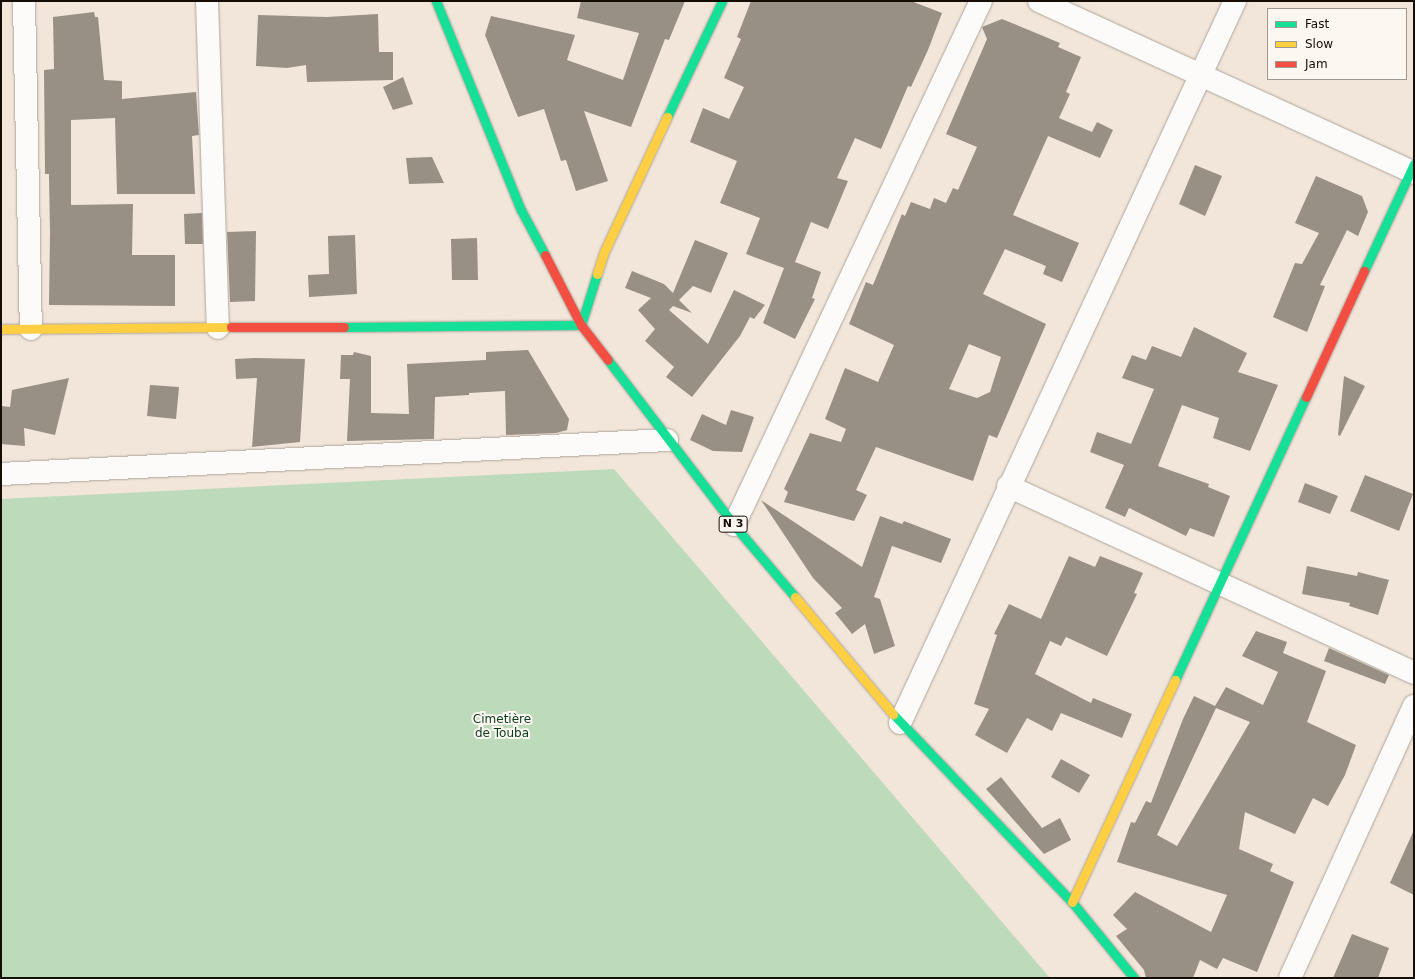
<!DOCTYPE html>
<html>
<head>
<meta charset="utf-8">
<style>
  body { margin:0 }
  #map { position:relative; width:1415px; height:979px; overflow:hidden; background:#f2e6da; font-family:"DejaVu Sans",sans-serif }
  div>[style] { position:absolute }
  .green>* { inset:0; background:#bddbbb }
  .building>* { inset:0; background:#988f85 }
  .roads { filter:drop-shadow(0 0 1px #aea59b) drop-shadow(0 0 1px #aea59b) }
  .street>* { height:22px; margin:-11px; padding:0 11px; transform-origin:11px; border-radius:11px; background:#fdfbf9 }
  .fast>* { height:9px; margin:-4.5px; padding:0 4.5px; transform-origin:4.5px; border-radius:4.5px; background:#16e098 }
  .slow>* { height:9px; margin:-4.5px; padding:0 4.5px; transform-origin:4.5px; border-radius:4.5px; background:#ffcf43 }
  .jam>* { height:9px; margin:-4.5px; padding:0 4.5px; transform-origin:4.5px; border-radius:4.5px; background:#f24e42 }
  span { translate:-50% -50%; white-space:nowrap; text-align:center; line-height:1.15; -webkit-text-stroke:4px #fcf7f1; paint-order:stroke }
  .shield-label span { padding:1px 3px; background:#fcf7f1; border:1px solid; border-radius:3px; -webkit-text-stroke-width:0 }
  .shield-label { font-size:11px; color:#150c04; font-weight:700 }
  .park-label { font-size:12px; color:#063b1c }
  .frame { position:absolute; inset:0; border:2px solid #150c04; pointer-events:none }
  .legend { position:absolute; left:1267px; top:8px; width:140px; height:72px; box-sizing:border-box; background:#fcf7f1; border:1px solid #a09992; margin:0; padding:5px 7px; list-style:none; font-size:12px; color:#150c04 }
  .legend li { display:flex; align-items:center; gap:8px; height:20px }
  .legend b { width:20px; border:1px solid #a09992 }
</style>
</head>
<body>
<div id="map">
  <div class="green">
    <i style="clip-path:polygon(614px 469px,1050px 978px,1px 978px,1px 499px)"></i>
  </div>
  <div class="building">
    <i style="clip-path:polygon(581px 1px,685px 1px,669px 40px,665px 39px,631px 127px,584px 111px,608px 181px,576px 191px,566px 160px,561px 161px,544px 109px,518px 117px,485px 35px,491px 16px,575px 35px,567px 60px,623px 80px,639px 33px,577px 18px)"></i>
    <i style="clip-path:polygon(751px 1px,911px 1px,942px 13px,928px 50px,911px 87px,908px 86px,881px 149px,855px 138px,837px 178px,848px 181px,828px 229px,811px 222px,795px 262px,821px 272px,812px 298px,815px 299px,795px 339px,763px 323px,784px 268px,746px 254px,760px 218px,720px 203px,737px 161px,690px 142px,703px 108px,729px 119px,744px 87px,724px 78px,741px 39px,737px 37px)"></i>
    <i style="clip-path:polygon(94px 12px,95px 17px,98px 17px,104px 80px,122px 81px,122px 99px,196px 92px,199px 135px,192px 136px,195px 194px,117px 194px,115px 118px,71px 120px,71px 205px,133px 204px,132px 255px,175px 255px,175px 306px,49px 305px,50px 233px,49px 174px,45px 174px,44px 70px,54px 69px,53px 17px)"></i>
    <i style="clip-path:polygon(378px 14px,379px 52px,393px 52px,393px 80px,307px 82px,306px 65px,287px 68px,256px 66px,258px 15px,326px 17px)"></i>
    <i style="clip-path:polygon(evenodd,1002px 19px,1060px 43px,1058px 47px,1081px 57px,1066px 92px,1070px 94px,1059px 118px,1092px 132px,1097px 122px,1113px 130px,1100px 158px,1048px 136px,1013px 215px,1079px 243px,1062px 282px,1043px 274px,1046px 266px,1005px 249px,983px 294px,1046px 324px,997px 438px,989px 435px,973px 481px,876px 447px,856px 490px,867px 495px,854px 521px,784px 502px,788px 492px,784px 489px,810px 433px,841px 442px,846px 429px,825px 419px,845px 368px,878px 382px,894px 345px,849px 324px,866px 282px,873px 285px,902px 214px,905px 216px,911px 202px,930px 209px,934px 198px,946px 203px,953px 188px,958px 190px,977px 147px,946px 134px,987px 39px,982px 27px,1002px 19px,969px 344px,1001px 357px,990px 392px,977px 398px,949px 389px,969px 344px)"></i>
    <i style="clip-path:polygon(403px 77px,413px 104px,393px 110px,383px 87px)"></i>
    <i style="clip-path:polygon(432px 157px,444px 183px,409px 184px,406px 158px)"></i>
    <i style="clip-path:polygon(1195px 165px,1222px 176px,1205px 216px,1179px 204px)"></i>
    <i style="clip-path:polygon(1316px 176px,1362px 196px,1368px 212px,1358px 236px,1347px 230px,1320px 285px,1325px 286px,1307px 332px,1273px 317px,1295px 263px,1302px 264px,1319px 233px,1295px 223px)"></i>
    <i style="clip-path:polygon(202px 213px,203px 244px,185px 244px,184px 214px)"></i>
    <i style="clip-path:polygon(256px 231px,255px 301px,230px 302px,227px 232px)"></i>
    <i style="clip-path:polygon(355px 235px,357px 294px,309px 297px,308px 275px,329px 274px,328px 236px)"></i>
    <i style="clip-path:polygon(477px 238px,478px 280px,452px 280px,451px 239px)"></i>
    <i style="clip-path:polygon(695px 240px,728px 253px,711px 293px,693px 286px,679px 300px,692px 313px,673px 306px,669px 310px,708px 344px,734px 290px,765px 305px,754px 319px,750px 317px,740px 336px,692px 397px,666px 377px,674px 367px,645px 341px,655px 329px,638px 310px,651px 298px,625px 288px,632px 271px,664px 284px,673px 293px)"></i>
    <i style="clip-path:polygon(1194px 327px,1247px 353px,1238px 372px,1278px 385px,1250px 451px,1213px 438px,1219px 418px,1182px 405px,1158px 466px,1209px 484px,1208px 487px,1230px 496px,1214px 537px,1190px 528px,1186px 536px,1129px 508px,1125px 517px,1105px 508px,1124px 465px,1090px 452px,1097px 432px,1131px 444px,1154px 389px,1122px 378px,1132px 355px,1146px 360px,1152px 346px,1181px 357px)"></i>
    <i style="clip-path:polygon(528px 350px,569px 419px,567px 430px,556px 433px,506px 435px,505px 391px,469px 393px,469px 395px,435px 397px,434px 439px,347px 441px,350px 379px,340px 379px,341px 355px,353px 355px,354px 352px,371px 356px,371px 413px,409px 414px,407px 364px,486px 360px,486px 352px)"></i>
    <i style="clip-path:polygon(255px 358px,305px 359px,300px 442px,252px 447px,257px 378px,236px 379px,235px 359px)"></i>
    <i style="clip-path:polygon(1344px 376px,1365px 386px,1340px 436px,1338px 435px)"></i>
    <i style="clip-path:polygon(69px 378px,55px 435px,24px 428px,25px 446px,1px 444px,1px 406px,10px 407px,12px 390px)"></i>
    <i style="clip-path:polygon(150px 385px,179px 387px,176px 419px,147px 416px)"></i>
    <i style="clip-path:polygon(731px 410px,754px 417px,742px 452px,713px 451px,690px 440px,702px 414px,726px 425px)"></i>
    <i style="clip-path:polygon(1365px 475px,1413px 494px,1399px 531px,1350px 511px)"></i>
    <i style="clip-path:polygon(1305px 483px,1338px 496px,1330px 514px,1298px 502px)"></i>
    <i style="clip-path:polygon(761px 500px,862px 567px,880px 516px,902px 524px,904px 521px,951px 539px,941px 563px,892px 546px,874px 597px,880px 599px,895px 646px,874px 654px,865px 624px,852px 634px,835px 613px,842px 608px,813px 578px)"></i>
    <i style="clip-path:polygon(1069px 556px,1095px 567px,1100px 556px,1143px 573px,1134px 593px,1137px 594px,1107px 656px,1066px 637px,1061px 646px,1050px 641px,1035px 674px,1091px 703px,1093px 698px,1132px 714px,1122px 738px,1061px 713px,1052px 731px,1027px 718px,1007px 753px,975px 735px,989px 709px,974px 704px,997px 635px,994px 634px,1009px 604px,1041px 619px)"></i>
    <i style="clip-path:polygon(1307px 566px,1357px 576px,1358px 572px,1389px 580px,1378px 615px,1349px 606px,1350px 603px,1302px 594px)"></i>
    <i style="clip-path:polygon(evenodd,1256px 631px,1287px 642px,1283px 653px,1326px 671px,1307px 722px,1356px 745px,1345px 775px,1328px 806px,1313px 798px,1295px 834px,1245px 812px,1239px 849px,1273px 864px,1270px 871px,1294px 882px,1257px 972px,1223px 958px,1217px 969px,1200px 960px,1193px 978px,1146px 978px,1144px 970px,1116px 936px,1127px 929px,1113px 915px,1135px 892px,1211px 932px,1227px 895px,1117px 862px,1131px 822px,1135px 823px,1146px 801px,1151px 803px,1183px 719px,1194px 696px,1215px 706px,1226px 687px,1263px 705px,1278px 672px,1242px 656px,1256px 631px,1216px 708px,1250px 722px,1177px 846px,1157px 835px,1216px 708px)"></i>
    <i style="clip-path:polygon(1329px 648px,1389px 675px,1385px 684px,1324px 661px)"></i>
    <i style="clip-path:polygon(1061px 759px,1090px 775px,1079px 793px,1051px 777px)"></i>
    <i style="clip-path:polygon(1001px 777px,1042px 828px,1060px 818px,1071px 840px,1044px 854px,986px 789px)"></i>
    <i style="clip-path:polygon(1414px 830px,1414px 895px,1390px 883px)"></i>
    <i style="clip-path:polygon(1352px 934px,1389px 948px,1378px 978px,1333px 978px)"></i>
  </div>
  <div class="roads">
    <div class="street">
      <i style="left:24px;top:1px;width:328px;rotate:88.8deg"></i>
      <i style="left:207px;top:1px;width:327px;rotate:88.1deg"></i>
      <i style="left:1039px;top:1px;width:413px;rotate:24.6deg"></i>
      <i style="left:1px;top:474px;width:667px;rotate:-2.92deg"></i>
      <i style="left:1008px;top:486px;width:447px;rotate:24.7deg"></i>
      <i style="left:734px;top:525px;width:579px;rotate:-64.76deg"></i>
      <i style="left:900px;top:723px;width:796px;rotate:-65.11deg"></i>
      <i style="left:1290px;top:978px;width:299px;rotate:-65.5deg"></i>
    </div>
    <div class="fast">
      <i style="left:436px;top:1px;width:226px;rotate:67.9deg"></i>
      <i style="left:521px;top:210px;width:51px;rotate:61.9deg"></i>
      <i style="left:667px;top:117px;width:128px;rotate:-64.6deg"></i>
      <i style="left:1364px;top:271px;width:118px;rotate:-65deg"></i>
      <i style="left:344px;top:327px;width:237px;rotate:-0.5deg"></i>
      <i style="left:581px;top:325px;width:53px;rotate:-72.6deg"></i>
      <i style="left:608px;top:360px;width:208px;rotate:52.6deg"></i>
      <i style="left:734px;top:525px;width:94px;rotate:49.7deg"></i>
      <i style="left:1175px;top:680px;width:312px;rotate:-65.2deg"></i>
      <i style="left:893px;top:714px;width:260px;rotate:46.4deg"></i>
      <i style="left:1072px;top:902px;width:98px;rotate:50.8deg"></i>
    </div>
    <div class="slow">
      <i style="left:597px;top:274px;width:25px;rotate:-72deg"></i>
      <i style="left:605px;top:250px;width:147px;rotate:-65deg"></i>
      <i style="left:1px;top:329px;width:230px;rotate:-0.5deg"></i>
      <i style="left:795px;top:597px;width:153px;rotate:50.1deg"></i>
      <i style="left:1072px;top:902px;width:245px;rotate:-65.1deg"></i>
    </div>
    <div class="jam">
      <i style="left:545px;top:255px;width:79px;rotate:62.8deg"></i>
      <i style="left:581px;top:325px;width:44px;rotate:52.4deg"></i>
      <i style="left:231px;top:327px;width:113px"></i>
      <i style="left:1306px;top:397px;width:139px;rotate:-65.3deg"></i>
    </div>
  </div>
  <div class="shield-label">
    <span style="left:733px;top:524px">N 3</span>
  </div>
  <div class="park-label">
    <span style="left:502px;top:727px">Cimetière<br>de Touba</span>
  </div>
  <div class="frame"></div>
  <ul class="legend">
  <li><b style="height:5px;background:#16e098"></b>Fast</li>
  <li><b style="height:5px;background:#ffcf43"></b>Slow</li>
  <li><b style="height:5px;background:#f24e42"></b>Jam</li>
  </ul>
</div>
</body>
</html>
